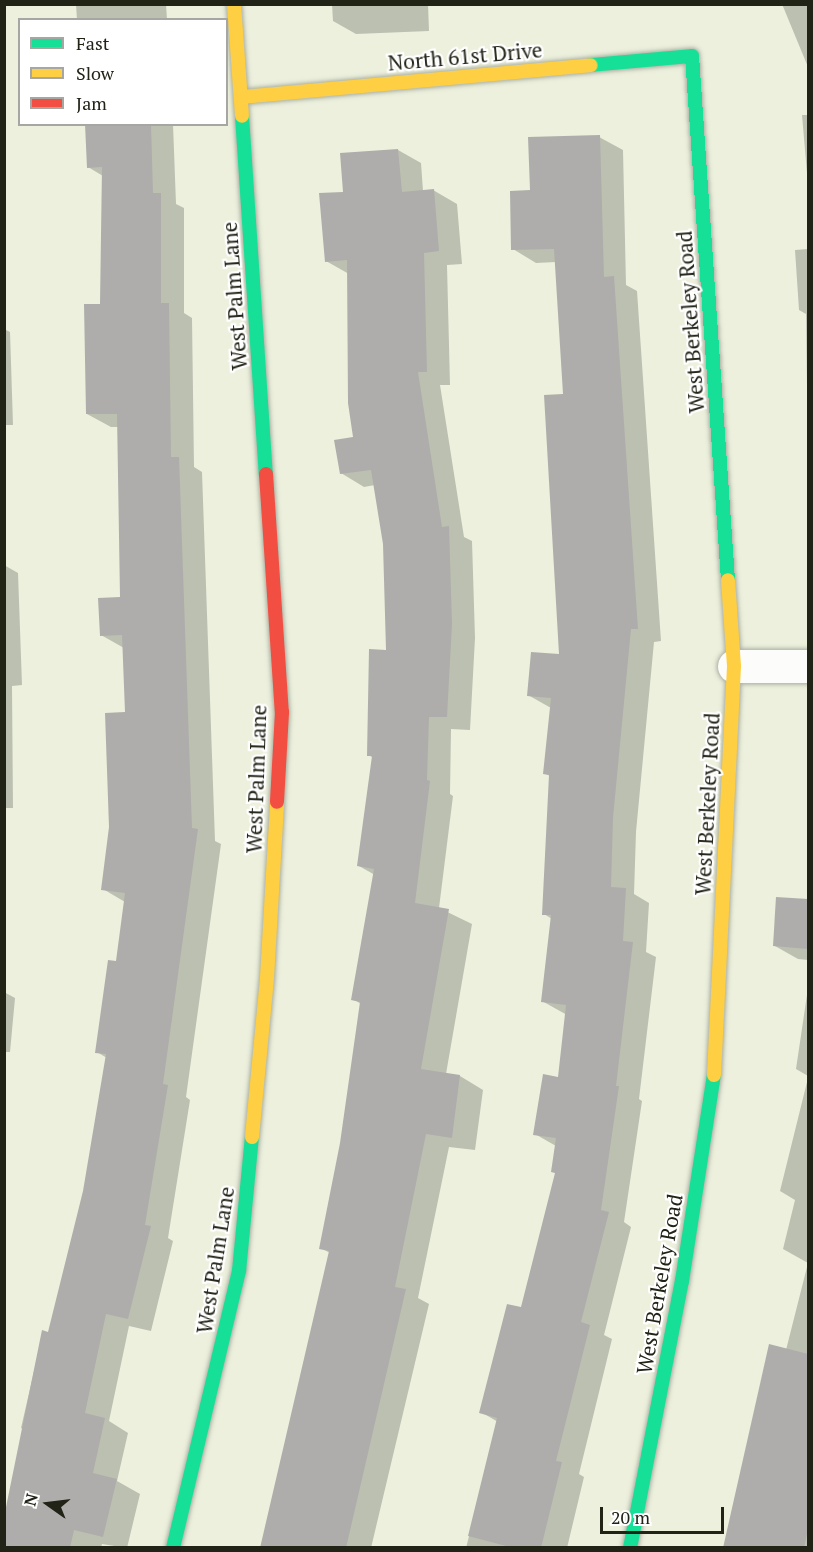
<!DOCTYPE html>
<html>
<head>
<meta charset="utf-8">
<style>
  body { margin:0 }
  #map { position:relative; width:813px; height:1552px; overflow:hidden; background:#ecf0dd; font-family:"PT Serif",serif }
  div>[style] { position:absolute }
  .shadow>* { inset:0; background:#0003 }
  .building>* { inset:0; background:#aeadab }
  .roads { filter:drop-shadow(0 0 2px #adb1a2) drop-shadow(0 0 2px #adb1a2) }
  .street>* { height:33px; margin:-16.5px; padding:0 16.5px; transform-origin:16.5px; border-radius:16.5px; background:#fcfdfa }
  .fast>* { height:14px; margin:-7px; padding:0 7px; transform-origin:7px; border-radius:7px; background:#16e098 }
  .slow>* { height:14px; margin:-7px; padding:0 7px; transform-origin:7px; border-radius:7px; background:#ffcf43 }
  .jam>* { height:14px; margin:-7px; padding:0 7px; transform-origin:7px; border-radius:7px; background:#f24e42 }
  span { translate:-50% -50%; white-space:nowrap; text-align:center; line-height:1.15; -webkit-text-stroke:4.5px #fff; paint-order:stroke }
  .street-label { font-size:21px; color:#202316 }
  .frame { position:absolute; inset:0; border:6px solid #202316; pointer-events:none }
  .legend { position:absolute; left:18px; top:18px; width:210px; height:108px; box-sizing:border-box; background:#fff; border:2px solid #a6a7a2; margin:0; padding:8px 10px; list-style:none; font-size:18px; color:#202316 }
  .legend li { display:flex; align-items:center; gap:12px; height:30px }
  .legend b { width:30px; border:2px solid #a6a7a2 }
  .north { position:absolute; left:18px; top:1474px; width:60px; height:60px; -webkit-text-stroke:4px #fff; paint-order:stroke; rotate:284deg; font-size:16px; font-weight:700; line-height:24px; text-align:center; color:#202316 }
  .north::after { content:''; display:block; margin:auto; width:21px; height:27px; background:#202316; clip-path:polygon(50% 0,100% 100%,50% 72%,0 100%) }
  .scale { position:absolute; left:600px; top:1507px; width:124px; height:27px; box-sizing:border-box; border:3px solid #202316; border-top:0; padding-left:8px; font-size:18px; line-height:21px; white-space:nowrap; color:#202316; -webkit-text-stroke:4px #fff; paint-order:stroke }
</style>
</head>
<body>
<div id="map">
  <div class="shadow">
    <i style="clip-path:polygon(76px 4px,166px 4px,167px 20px,77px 20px)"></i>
    <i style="clip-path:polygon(332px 4px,428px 4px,429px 31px,356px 34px,333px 21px)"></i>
    <i style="clip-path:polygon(782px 4px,808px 4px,808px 67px)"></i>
    <i style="clip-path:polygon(802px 115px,808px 115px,808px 185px)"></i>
    <i style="clip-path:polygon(86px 124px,173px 124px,176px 204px,184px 208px,184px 313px,192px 318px,194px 467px,202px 472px,215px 841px,221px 844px,186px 1097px,190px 1100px,168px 1238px,173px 1241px,151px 1331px,129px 1326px,109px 1421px,128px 1433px,117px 1481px,140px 1494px,127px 1548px,102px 1544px,101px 1548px,4px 1548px,26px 1431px,21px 1428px,43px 1332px,49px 1333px,85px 1191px,107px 1058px,97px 1052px,117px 963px,125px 902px,103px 889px,127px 714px,124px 648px,101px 635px,122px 598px,119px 427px,111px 427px,87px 414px,102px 306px,103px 176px,88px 167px)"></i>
    <i style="clip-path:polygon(599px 137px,623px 150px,626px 285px,637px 291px,661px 641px,654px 642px,636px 832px,634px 894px,649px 903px,646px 952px,656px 957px,639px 1099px,642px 1101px,624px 1222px,631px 1227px,604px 1335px,612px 1339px,579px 1474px,584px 1477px,567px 1548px,466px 1548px,498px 1422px,481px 1412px,522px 1309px,556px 1173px,556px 1146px,535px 1134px,559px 1079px,567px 1015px,542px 1001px,552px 919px,544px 914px,551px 777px,545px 773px,551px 708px,528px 695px,561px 656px,565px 395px,556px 262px,536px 263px,513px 249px,531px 192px)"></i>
    <i style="clip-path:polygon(398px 150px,421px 163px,423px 191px,433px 190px,457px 204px,462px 264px,447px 265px,450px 385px,440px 385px,464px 537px,472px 541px,475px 638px,470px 730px,451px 729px,450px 794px,453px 796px,439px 908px,472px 924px,446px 1074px,460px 1076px,483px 1090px,475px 1150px,449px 1147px,418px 1298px,429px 1304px,371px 1548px,261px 1548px,330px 1253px,321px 1248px,342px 1143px,361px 1004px,353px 999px,375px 875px,359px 866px,374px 758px,368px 755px,387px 651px,384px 544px,375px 485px,364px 487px,341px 473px,355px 438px,349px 274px,326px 261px,345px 193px)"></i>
    <i style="clip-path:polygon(808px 249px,808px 461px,806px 314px,799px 310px,795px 250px)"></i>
    <i style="clip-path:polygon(4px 329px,10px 332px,13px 425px,4px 425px)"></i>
    <i style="clip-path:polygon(4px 565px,18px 573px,22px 685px,12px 686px,13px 808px,4px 808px)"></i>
    <i style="clip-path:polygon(778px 898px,808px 900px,808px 960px,798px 959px,775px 946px)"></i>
    <i style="clip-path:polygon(808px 988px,808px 1076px,796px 1069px)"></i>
    <i style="clip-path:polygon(4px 992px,15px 998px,10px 1052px,4px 1052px)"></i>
    <i style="clip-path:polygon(808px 1078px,808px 1548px,724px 1548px,786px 1350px,808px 1263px,783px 1249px,795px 1200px,780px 1191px)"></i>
  </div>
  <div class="building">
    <i style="clip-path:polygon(85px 124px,151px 124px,153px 193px,161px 193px,161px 303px,169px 303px,171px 457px,179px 457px,192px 828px,198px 829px,163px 1084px,168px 1085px,145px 1225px,151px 1226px,128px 1319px,106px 1314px,85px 1413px,105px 1418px,93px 1473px,117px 1479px,103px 1537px,74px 1530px,70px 1548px,4px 1548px,4px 1517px,42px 1330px,48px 1332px,83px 1191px,106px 1054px,95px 1053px,108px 960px,116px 961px,125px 893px,101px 890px,109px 827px,105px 713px,125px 712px,122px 635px,100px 636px,98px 598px,120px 597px,117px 414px,86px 414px,84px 304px,100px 304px,102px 167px,87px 168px)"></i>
    <i style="clip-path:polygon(600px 135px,604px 277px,614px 276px,638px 629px,631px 629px,613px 818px,611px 887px,626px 888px,623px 941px,633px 942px,616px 1086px,619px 1086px,601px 1210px,609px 1212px,581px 1322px,590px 1325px,556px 1461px,562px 1462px,541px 1548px,514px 1548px,468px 1536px,497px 1418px,479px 1413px,507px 1304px,521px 1307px,555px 1173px,551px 1172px,556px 1138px,533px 1135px,543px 1074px,558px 1077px,566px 1005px,541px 1002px,551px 915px,542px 915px,549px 775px,543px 774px,551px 698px,527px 696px,531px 652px,559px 654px,544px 395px,563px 394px,554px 249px,511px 250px,510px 191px,530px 190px,528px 137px)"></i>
    <i style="clip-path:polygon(398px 149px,402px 192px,434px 189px,439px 251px,424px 253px,427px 372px,418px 372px,442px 527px,449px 526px,452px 624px,447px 717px,429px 717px,427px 780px,430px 781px,415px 903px,449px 909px,421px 1069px,460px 1075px,452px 1138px,426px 1134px,395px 1287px,406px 1289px,346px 1548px,260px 1548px,329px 1251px,319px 1249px,340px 1143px,360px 1002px,351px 1000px,374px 869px,357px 866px,372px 756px,367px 756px,369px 649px,386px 650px,383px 544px,371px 470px,340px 474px,334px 440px,353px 437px,348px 403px,347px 260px,325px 262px,319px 193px,343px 192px,340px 153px)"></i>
    <i style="clip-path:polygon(776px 897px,808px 899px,808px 949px,773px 946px)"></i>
    <i style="clip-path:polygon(769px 1344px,808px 1354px,808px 1529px,804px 1548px,723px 1548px)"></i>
  </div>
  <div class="roads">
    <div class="street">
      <i style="left:734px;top:666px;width:74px"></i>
    </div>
    <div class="fast">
      <i style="left:591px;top:65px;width:101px;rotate:-5.1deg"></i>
      <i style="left:692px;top:56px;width:525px;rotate:86.07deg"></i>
      <i style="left:242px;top:116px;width:359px;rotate:86.2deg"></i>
      <i style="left:173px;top:1548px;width:285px;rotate:-76.6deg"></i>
      <i style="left:239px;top:1271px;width:135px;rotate:-84.5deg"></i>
      <i style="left:630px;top:1548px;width:272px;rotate:-79deg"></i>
      <i style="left:682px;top:1281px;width:208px;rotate:-81.2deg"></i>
    </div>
    <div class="slow">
      <i style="left:234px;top:4px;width:112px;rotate:85.9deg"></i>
      <i style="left:242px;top:97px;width:350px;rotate:-5.2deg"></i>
      <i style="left:714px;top:1075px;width:409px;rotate:-87.2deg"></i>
      <i style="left:734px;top:666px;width:86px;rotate:-94deg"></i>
      <i style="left:252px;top:1137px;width:160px;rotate:-84.6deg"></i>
      <i style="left:267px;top:978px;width:176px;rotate:-86.7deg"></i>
    </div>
    <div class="jam">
      <i style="left:266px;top:474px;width:239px;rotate:86.2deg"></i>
      <i style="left:282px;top:712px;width:90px;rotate:93.2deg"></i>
    </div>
  </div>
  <div class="street-label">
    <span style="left:465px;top:56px;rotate:-5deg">North 61st Drive</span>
    <span style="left:234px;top:296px;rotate:-94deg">West Palm Lane</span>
    <span style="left:690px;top:322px;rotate:-94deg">West Berkeley Road</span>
    <span style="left:256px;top:779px;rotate:-88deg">West Palm Lane</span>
    <span style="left:707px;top:804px;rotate:-87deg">West Berkeley Road</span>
    <span style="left:215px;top:1260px;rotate:-81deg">West Palm Lane</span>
    <span style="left:659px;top:1284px;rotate:-80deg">West Berkeley Road</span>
  </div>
  <div class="frame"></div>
  <ul class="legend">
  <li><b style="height:8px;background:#16e098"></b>Fast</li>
  <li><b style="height:8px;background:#ffcf43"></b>Slow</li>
  <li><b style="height:8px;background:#f24e42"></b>Jam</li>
  </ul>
  <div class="north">N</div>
  <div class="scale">20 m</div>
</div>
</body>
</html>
